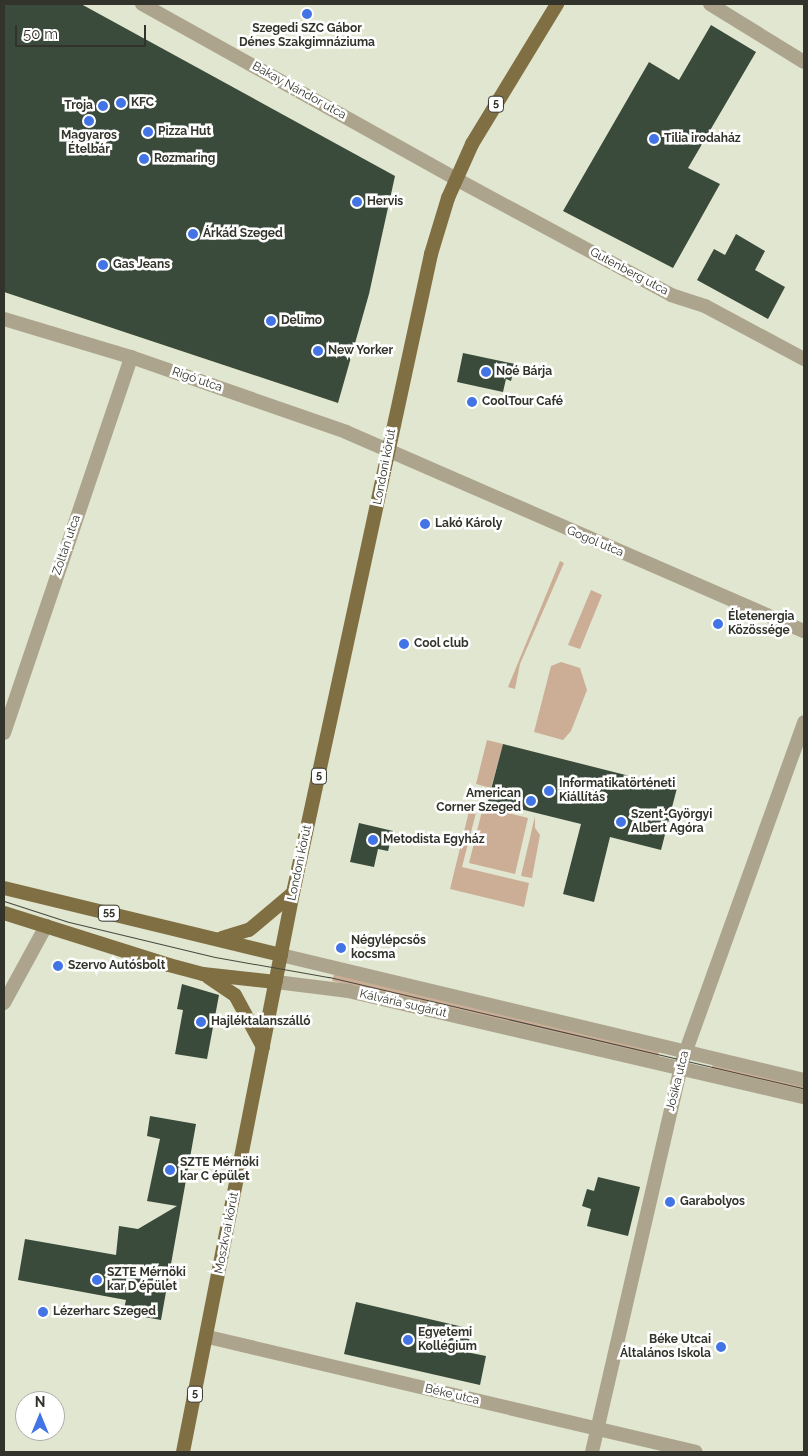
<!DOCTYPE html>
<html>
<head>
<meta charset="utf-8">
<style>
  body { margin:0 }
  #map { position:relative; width:808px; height:1456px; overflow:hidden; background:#e0e6cf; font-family:Raleway,sans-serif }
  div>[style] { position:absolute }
  .green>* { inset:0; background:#ccae97 }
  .building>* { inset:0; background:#3a4a3b }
  .minor>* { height:14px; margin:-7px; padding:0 7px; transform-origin:7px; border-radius:7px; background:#ada48d }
  .tertiary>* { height:14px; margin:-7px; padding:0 7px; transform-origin:7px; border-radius:7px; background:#ada48d }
  .primary>* { height:14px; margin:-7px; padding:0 7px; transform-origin:7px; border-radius:7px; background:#806f43 }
  .tram>* { height:1px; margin:-0.5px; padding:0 0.5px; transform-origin:0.5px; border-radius:0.5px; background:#47493f }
  .dots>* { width:14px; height:14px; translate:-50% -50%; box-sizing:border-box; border:2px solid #fff; border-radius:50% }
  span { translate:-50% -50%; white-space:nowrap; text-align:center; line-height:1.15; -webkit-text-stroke:5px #fff; paint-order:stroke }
  .shield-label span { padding:1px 4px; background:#fff; border:1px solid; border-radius:4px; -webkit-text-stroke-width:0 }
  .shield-label { font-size:11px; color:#32342b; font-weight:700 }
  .poi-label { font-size:12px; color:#32342b; font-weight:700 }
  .left { translate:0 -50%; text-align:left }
  .right { translate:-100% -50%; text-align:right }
  .street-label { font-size:12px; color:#32342b }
  .frame { position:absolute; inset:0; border:5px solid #32342b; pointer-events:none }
  .north { position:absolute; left:15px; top:1391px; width:50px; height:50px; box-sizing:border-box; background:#fff; border:1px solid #adaeaa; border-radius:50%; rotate:0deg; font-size:14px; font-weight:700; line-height:20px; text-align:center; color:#32342b }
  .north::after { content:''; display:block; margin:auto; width:18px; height:22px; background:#4374e5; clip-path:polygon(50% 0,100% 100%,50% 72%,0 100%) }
  .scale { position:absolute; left:15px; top:25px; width:131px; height:22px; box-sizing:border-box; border:2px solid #32342b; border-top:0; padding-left:6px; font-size:15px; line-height:18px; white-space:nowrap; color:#32342b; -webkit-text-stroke:4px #fff; paint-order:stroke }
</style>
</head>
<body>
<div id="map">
  <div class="green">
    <i style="clip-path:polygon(560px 561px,564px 563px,520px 664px,515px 689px,508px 687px)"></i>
    <i style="clip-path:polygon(591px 590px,602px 595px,580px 649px,568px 645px)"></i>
    <i style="clip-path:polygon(561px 662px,580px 668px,587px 690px,571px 731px,563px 740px,534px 732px,551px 666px)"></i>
    <i style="clip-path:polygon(487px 740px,503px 744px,491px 788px,476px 784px)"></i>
    <i style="clip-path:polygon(471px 803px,478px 805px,462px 867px,529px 883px,524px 907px,450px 889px)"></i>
    <i style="clip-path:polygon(483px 807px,528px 818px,515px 874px,469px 863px)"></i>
    <i style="clip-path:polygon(535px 816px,535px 828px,540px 835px,532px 878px,521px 876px)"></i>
    <i style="clip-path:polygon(334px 974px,659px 1051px,658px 1058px,332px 981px)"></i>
    <i style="clip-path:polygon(713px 1063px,804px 1084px,804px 1093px,711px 1071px)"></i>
  </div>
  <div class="building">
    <i style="clip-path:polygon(4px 4px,81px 4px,395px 176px,369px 294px,338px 403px,4px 292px)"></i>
    <i style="clip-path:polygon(711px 25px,756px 52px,688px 168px,720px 184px,673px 268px,563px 211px,649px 62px,679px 80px)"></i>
    <i style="clip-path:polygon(736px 234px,765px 251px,755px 270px,785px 287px,768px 319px,697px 280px,714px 249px,725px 255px)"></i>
    <i style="clip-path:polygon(463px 353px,515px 364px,511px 381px,506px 379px,503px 392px,457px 382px)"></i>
    <i style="clip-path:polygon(503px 744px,677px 788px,661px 850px,610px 837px,594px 902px,563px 894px,581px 824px,488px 801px)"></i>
    <i style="clip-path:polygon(359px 823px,393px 831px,388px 851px,378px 849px,374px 867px,350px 862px)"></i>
    <i style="clip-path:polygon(182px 984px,219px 995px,207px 1059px,175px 1054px,183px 1010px,177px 1009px)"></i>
    <i style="clip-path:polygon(150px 1116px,196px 1124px,161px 1320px,123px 1313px,126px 1300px,18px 1280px,25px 1239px,116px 1255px,119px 1226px,138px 1229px,177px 1206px,147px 1201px,160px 1139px,147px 1136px)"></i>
    <i style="clip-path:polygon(598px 1177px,640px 1187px,628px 1236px,587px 1226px,591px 1209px,582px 1206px,587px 1189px,594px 1191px)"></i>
    <i style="clip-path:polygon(356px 1302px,472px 1329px,466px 1352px,486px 1356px,480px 1385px,344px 1354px)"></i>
  </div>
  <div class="minor">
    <i style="left:710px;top:4px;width:110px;rotate:31.7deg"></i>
    <i style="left:456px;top:179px;width:244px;rotate:28.3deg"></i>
    <i style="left:671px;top:295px;width:36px;rotate:18deg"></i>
    <i style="left:705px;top:306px;width:112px;rotate:28.2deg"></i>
    <i style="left:4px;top:319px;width:133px;rotate:16.7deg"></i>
    <i style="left:131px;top:357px;width:228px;rotate:19.2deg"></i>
    <i style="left:346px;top:432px;width:499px;rotate:23.5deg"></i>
    <i style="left:4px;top:733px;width:397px;rotate:-71.3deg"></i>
    <i style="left:4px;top:1003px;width:88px;rotate:-61.4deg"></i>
    <i style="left:208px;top:1337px;width:501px;rotate:13.26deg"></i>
    <i style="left:592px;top:1452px;width:403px;rotate:-77deg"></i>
    <i style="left:683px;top:1059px;width:358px;rotate:-70.2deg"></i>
  </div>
  <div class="tertiary">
    <i style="left:142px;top:4px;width:359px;rotate:29.1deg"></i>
    <i style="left:281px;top:955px;width:538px;rotate:13.44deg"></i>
    <i style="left:276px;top:982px;width:73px;rotate:7.1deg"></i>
    <i style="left:348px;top:991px;width:468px;rotate:13.1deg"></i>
  </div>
  <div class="primary">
    <i style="left:4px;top:888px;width:285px;rotate:13.6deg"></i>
    <i style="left:4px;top:913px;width:173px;rotate:17.5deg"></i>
    <i style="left:169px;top:965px;width:35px;rotate:15deg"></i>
    <i style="left:203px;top:974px;width:73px;rotate:6.3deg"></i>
    <i style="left:222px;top:938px;width:28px;rotate:-17deg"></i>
    <i style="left:249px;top:930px;width:57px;rotate:-40.1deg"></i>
    <i style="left:208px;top:977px;width:32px;rotate:34deg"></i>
    <i style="left:235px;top:995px;width:59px;rotate:61.7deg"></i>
    <i style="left:183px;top:1452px;width:570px;rotate:-78.87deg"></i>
    <i style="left:293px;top:893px;width:654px;rotate:-77.81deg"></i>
    <i style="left:431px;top:254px;width:59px;rotate:-73.1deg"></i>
    <i style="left:448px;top:198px;width:59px;rotate:-66deg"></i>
    <i style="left:472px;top:144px;width:164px;rotate:-58.7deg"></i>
  </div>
  <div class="tram">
    <i style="left:4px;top:901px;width:68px;rotate:17.9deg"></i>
    <i style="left:69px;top:922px;width:150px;rotate:13.5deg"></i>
    <i style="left:215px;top:957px;width:116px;rotate:10deg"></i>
    <i style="left:329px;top:977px;width:488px;rotate:13.2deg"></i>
  </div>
  <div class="dots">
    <i style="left:307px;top:14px;background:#4374e5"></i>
    <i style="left:121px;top:103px;background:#4374e5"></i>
    <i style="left:103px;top:106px;background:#4374e5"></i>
    <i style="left:89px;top:121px;background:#4374e5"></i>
    <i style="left:148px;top:132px;background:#4374e5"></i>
    <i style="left:654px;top:139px;background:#4374e5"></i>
    <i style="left:144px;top:159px;background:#4374e5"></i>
    <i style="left:357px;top:202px;background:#4374e5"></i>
    <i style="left:193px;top:234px;background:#4374e5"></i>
    <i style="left:103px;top:265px;background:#4374e5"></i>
    <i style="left:271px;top:321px;background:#4374e5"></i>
    <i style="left:318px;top:351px;background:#4374e5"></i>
    <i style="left:486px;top:372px;background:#4374e5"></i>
    <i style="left:472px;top:402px;background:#4374e5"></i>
    <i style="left:425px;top:524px;background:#4374e5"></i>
    <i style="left:718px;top:624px;background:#4374e5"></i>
    <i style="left:404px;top:644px;background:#4374e5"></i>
    <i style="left:549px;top:791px;background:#4374e5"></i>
    <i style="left:531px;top:801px;background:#4374e5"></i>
    <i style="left:621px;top:822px;background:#4374e5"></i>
    <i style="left:373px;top:840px;background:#4374e5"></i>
    <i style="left:341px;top:948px;background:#4374e5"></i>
    <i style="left:58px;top:966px;background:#4374e5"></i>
    <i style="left:201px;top:1022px;background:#4374e5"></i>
    <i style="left:170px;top:1170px;background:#4374e5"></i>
    <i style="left:670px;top:1202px;background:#4374e5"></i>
    <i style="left:97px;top:1280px;background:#4374e5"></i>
    <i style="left:43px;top:1312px;background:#4374e5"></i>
    <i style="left:408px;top:1340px;background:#4374e5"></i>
    <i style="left:721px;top:1347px;background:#4374e5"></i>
  </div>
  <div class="shield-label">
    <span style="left:496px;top:104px">5</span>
    <span style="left:319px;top:776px">5</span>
    <span style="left:109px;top:913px">55</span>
    <span style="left:195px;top:1394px">5</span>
  </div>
  <div class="poi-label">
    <span style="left:307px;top:36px">Szegedi SZC Gábor<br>Dénes Szakgimnáziuma</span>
    <span class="left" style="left:131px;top:103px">KFC</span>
    <span class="right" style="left:93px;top:106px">Troja</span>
    <span class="left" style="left:158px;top:132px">Pizza Hut</span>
    <span style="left:89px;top:143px">Magyaros<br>Ételbár</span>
    <span class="left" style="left:664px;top:139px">Tilia irodaház</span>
    <span class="left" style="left:154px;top:159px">Rozmaring</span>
    <span class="left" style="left:367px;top:202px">Hervis</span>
    <span class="left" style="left:203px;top:234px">Árkád Szeged</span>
    <span class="left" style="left:113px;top:265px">Gas Jeans</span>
    <span class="left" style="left:281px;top:321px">Delimo</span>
    <span class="left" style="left:328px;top:351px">New Yorker</span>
    <span class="left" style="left:496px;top:372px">Noé Bárja</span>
    <span class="left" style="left:482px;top:402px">CoolTour Café</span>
    <span class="left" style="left:435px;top:524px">Lakó Károly</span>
    <span class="left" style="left:728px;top:624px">Életenergia<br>Közössége</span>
    <span class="left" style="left:414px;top:644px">Cool club</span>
    <span class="left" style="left:559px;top:791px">Informatikatörténeti<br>Kiállítás</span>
    <span class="right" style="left:521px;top:801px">American<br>Corner Szeged</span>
    <span class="left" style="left:631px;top:822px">Szent-Györgyi<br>Albert Agóra</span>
    <span class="left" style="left:383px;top:840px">Metodista Egyház</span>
    <span class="left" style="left:351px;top:948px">Négylépcsős<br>kocsma</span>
    <span class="left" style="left:68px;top:966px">Szervo Autósbolt</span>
    <span class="left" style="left:211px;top:1022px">Hajléktalanszálló</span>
    <span class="left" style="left:180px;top:1170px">SZTE Mérnöki<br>kar C épület</span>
    <span class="left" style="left:680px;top:1202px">Garabolyos</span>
    <span class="left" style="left:107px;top:1280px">SZTE Mérnöki<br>kar D épület</span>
    <span class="left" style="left:53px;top:1312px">Lézerharc Szeged</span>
    <span class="left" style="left:418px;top:1340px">Egyetemi<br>Kollégium</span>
    <span class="right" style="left:711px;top:1347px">Béke Utcai<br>Általános Iskola</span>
  </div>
  <div class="street-label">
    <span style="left:299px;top:91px;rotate:29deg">Bakay Nándor utca</span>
    <span style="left:629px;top:272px;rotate:28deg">Gutenberg utca</span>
    <span style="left:197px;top:380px;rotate:19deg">Rigó utca</span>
    <span style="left:385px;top:467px;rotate:-79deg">Londoni körút</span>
    <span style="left:595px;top:542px;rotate:23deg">Gogol utca</span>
    <span style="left:67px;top:545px;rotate:-71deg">Zoltán utca</span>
    <span style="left:300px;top:863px;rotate:-78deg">Londoni körút</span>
    <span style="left:403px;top:1004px;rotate:13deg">Kálvária sugárút</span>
    <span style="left:678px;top:1081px;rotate:-76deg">Jósika utca</span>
    <span style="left:227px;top:1233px;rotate:-79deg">Moszkvai körút</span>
    <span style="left:452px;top:1395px;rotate:13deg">Béke utca</span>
  </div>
  <div class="frame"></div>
  <div class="north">N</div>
  <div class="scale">50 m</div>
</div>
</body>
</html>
